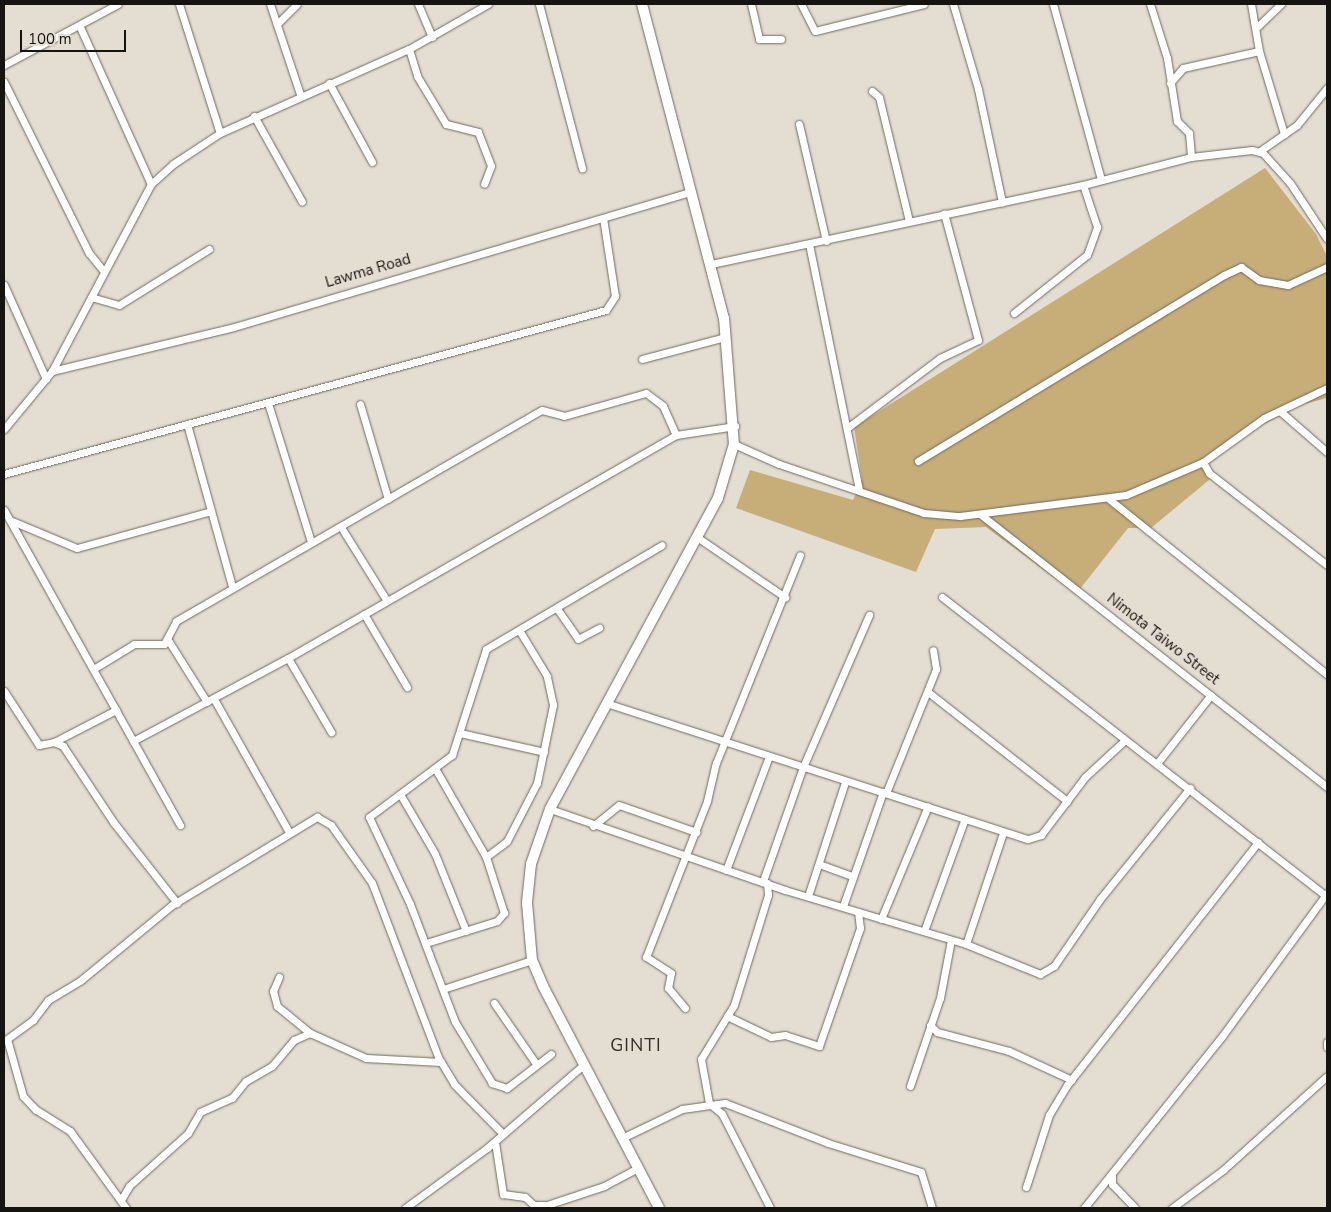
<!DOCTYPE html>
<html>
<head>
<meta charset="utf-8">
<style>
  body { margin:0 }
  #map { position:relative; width:1331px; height:1212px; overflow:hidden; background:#e3ddd2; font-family:"Nunito Sans",sans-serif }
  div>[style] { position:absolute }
  .green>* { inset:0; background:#c7ad78 }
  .roads { filter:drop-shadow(0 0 1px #6f6a60) drop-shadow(0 0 1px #6f6a60) }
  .minor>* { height:7px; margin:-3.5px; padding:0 3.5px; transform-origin:3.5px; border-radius:3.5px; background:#fff }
  .secondary>* { height:10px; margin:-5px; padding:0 5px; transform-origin:5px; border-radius:5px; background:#fff }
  span { translate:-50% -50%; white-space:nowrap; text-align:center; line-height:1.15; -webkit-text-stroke:4px #e3ddd2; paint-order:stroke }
  .street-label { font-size:15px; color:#161410 }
  .quarter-label { font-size:18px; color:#312d24; letter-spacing:1px }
  .frame { position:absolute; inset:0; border:5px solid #161410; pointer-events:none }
  .scale { position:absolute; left:20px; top:30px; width:106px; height:22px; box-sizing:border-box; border:2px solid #161410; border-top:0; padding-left:6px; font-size:15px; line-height:18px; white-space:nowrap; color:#161410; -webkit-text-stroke:4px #e3ddd2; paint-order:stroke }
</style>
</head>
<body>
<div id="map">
  <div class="green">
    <i style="clip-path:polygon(1265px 168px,1316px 234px,1327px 256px,1327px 398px,1297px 406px,1206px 456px,1209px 480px,1151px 528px,1128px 528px,1076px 594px,986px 527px,935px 529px,916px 572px,736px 508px,750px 470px,853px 500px,862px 479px,854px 427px)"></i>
  </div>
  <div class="roads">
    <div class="minor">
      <i style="left:179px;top:4px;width:135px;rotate:72.4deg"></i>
      <i style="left:270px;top:4px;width:95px;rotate:71.6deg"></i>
      <i style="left:418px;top:4px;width:36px;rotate:67deg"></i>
      <i style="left:539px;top:4px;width:170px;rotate:75.3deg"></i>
      <i style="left:751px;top:4px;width:36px;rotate:77deg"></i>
      <i style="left:759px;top:39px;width:22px"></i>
      <i style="left:801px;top:4px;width:30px;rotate:63deg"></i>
      <i style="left:815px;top:31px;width:112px;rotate:-13.9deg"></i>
      <i style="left:953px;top:4px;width:89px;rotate:73.6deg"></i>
      <i style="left:978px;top:89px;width:116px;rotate:78deg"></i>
      <i style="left:1053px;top:4px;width:182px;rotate:74.7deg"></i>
      <i style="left:1150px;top:4px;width:57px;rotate:72.5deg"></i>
      <i style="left:1167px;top:58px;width:64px;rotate:81deg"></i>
      <i style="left:1177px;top:121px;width:17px;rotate:45deg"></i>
      <i style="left:1189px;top:133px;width:24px;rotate:85deg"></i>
      <i style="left:1251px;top:4px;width:48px;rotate:80.3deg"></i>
      <i style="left:1259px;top:51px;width:87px;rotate:73.2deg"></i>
      <i style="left:277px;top:24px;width:28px;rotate:-45deg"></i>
      <i style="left:80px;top:27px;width:172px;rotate:65.7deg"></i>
      <i style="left:1256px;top:28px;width:35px;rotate:-44deg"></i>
      <i style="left:409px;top:49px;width:28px;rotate:73deg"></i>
      <i style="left:417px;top:76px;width:56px;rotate:58.9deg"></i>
      <i style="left:446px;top:124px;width:33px;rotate:14deg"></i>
      <i style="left:478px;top:132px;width:36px;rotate:69deg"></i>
      <i style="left:491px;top:166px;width:19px;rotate:111deg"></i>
      <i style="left:4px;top:65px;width:129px;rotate:-28.2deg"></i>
      <i style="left:4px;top:82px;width:191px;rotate:63.6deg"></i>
      <i style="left:89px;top:253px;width:22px;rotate:51deg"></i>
      <i style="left:329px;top:83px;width:90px;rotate:61.4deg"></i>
      <i style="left:1170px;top:83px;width:20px;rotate:-49deg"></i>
      <i style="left:1183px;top:68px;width:78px;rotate:-12.6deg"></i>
      <i style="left:872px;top:91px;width:9px;rotate:41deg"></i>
      <i style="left:879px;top:97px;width:128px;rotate:76.4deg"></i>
      <i style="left:254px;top:116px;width:98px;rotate:60.8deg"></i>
      <i style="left:799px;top:124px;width:120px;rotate:77deg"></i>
      <i style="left:1260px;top:151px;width:45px;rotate:-35.1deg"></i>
      <i style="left:1297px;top:125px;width:48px;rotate:-51deg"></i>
      <i style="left:809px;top:244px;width:251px;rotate:78.5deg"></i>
      <i style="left:711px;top:264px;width:380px;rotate:-12deg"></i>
      <i style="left:1083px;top:185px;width:112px;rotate:-14.5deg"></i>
      <i style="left:1191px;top:157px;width:61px;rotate:-6.5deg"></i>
      <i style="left:1252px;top:150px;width:11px;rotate:15deg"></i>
      <i style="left:1263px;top:153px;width:40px;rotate:48deg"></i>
      <i style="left:1290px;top:183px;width:67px;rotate:56.5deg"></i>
      <i style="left:4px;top:285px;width:103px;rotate:65.9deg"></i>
      <i style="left:91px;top:297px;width:29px;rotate:16deg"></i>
      <i style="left:119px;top:305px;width:106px;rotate:-31.9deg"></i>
      <i style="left:1014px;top:313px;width:93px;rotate:-38.5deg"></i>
      <i style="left:1087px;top:255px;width:30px;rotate:-70deg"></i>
      <i style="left:1097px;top:227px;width:44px;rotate:-108.4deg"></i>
      <i style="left:642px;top:359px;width:86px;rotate:-14.8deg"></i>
      <i style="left:52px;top:371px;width:187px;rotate:-13.6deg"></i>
      <i style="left:234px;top:327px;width:476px;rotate:-16.5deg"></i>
      <i style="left:268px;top:403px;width:145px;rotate:72.8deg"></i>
      <i style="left:360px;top:404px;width:99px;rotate:73.6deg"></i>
      <i style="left:1281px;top:412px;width:61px;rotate:41deg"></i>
      <i style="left:187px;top:424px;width:168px;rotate:74.5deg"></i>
      <i style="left:847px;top:428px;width:116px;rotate:-37deg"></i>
      <i style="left:940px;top:358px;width:42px;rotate:-25.3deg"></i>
      <i style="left:978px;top:340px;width:131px;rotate:-105deg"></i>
      <i style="left:4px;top:429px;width:75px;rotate:-50.4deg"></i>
      <i style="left:52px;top:371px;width:212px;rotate:-62.1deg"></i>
      <i style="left:151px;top:184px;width:30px;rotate:-42deg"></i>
      <i style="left:173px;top:164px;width:56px;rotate:-33.4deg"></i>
      <i style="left:220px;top:133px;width:207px;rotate:-24deg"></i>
      <i style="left:409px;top:49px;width:91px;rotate:-29.7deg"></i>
      <i style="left:734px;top:444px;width:49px;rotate:24deg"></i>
      <i style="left:779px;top:464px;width:153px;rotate:18.7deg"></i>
      <i style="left:924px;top:513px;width:36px;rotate:5deg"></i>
      <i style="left:960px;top:516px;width:167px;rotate:-7.2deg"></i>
      <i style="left:1126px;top:495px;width:84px;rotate:-23.2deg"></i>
      <i style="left:1203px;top:462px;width:75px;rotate:-35.8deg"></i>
      <i style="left:1264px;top:418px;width:70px;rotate:-25.5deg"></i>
      <i style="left:918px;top:461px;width:358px;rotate:-31.3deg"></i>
      <i style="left:1224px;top:275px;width:19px;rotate:-25deg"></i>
      <i style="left:1241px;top:267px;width:22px;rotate:36deg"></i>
      <i style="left:1259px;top:280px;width:29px;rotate:10deg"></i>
      <i style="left:1288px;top:285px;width:43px;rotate:-24.8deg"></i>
      <i style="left:1203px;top:462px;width:13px;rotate:61deg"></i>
      <i style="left:1209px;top:473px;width:150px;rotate:37.9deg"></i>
      <i style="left:4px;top:474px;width:624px;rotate:-15.24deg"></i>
      <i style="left:606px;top:310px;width:17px;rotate:-57deg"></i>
      <i style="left:615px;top:296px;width:79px;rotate:-98.7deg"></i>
      <i style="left:1109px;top:499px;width:280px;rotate:38.8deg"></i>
      <i style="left:4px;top:510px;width:361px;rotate:60.8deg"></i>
      <i style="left:980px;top:514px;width:442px;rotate:38.2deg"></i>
      <i style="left:12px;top:521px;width:70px;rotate:22.6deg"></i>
      <i style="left:77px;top:548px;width:136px;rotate:-15.4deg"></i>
      <i style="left:341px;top:527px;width:87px;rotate:58.1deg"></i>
      <i style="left:697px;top:537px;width:107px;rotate:34.3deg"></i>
      <i style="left:942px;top:597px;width:485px;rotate:37.9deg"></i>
      <i style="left:558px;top:610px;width:35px;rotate:55deg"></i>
      <i style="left:578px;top:639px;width:24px;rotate:-28deg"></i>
      <i style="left:364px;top:614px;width:85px;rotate:59.5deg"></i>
      <i style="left:168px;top:640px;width:73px;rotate:57.8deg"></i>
      <i style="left:288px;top:658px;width:86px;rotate:59.8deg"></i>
      <i style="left:95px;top:668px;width:46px;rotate:-31.6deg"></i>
      <i style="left:134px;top:644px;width:30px"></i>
      <i style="left:164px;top:644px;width:26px;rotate:-62deg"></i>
      <i style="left:176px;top:621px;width:422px;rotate:-30deg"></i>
      <i style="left:542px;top:410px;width:23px;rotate:15deg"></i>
      <i style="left:564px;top:416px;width:85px;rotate:-15.7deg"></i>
      <i style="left:646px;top:393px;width:21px;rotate:37deg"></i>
      <i style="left:663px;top:406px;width:32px;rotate:66deg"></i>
      <i style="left:4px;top:691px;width:64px;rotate:57.1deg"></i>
      <i style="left:39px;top:745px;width:15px;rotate:-11deg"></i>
      <i style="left:54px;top:742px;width:70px;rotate:-27.3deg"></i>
      <i style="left:928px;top:692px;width:177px;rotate:38.1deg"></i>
      <i style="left:214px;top:699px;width:153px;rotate:60.6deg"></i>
      <i style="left:606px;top:703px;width:443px;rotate:17.9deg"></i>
      <i style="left:1028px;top:839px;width:14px;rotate:-17deg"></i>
      <i style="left:1041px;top:835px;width:73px;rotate:-52.8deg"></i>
      <i style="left:1085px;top:777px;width:54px;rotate:-42.8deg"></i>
      <i style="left:460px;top:733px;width:86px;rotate:12.7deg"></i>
      <i style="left:133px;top:741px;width:176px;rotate:-28.2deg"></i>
      <i style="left:288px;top:658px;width:448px;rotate:-29.9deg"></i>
      <i style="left:676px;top:435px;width:60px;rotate:-8.7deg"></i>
      <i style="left:54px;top:742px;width:10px;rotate:24deg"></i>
      <i style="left:63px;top:746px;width:92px;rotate:56.5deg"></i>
      <i style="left:114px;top:823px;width:102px;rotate:51.8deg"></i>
      <i style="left:1158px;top:762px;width:85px;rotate:-51.7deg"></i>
      <i style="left:886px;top:793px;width:134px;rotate:-68deg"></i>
      <i style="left:936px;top:669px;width:19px;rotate:-99deg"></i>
      <i style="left:400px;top:794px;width:69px;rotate:59.7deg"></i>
      <i style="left:435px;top:854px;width:83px;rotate:68.1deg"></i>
      <i style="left:550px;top:809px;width:249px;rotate:19deg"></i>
      <i style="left:785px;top:890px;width:189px;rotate:16.6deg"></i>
      <i style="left:966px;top:944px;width:80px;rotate:22.1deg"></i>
      <i style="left:1040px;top:974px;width:16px;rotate:-30deg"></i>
      <i style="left:1054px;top:966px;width:81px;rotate:-55.5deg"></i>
      <i style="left:1100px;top:899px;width:143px;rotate:-51deg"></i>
      <i style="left:593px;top:826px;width:33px;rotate:-39deg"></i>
      <i style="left:619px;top:805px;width:82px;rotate:19.3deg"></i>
      <i style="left:486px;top:857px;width:26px;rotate:-37deg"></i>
      <i style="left:507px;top:841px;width:65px;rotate:-62.7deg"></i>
      <i style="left:537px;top:783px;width:80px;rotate:-78.4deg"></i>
      <i style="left:553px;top:705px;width:30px;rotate:-102deg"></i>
      <i style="left:547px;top:676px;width:54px;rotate:-121.3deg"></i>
      <i style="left:819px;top:864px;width:35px;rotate:20deg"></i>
      <i style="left:726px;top:870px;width:119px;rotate:-69.3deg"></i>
      <i style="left:763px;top:881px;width:121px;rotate:-70.7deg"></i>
      <i style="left:803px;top:767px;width:166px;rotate:-66.5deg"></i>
      <i style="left:767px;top:883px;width:12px;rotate:85deg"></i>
      <i style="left:768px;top:895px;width:115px;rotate:107.2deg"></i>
      <i style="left:734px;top:1005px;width:63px;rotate:121.4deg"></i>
      <i style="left:701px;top:1059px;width:45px;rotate:79.7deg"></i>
      <i style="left:709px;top:1103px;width:17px;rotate:40deg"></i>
      <i style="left:722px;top:1114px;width:106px;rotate:62.9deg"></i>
      <i style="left:808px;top:896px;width:120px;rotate:-72deg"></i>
      <i style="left:843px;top:906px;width:121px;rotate:-70.7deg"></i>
      <i style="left:881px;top:919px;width:122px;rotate:-67.4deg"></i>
      <i style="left:924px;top:931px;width:117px;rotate:-70deg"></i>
      <i style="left:426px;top:943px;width:74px;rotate:-17.2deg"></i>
      <i style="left:497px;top:921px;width:11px;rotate:-49deg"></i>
      <i style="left:504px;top:913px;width:59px;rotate:-107.8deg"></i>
      <i style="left:486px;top:857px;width:100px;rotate:-119.9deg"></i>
      <i style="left:966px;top:944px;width:117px;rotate:-71.6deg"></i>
      <i style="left:279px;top:977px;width:15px;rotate:113deg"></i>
      <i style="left:273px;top:991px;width:16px;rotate:75deg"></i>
      <i style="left:277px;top:1006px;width:43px;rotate:39.3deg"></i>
      <i style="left:310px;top:1033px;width:61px;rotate:24.1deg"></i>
      <i style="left:366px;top:1058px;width:75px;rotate:3.1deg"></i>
      <i style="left:443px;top:989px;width:94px;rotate:-18deg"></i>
      <i style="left:494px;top:1003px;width:75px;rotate:55.3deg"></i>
      <i style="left:685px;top:1008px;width:26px;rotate:-130deg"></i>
      <i style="left:668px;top:988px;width:15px;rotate:-79deg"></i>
      <i style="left:671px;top:973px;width:30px;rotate:-147deg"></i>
      <i style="left:646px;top:957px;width:168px;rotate:-68.6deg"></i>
      <i style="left:707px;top:801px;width:39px;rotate:-77deg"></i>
      <i style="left:716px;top:763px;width:224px;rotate:-68deg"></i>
      <i style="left:727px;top:1016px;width:49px;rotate:25.5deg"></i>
      <i style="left:771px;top:1037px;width:14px;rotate:-8deg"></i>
      <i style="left:785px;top:1035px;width:36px;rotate:18deg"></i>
      <i style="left:819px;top:1046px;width:125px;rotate:-70.8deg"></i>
      <i style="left:860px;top:928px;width:16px;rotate:-97deg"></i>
      <i style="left:930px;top:1025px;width:10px;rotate:45deg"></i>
      <i style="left:937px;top:1032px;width:74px;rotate:14.8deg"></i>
      <i style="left:1009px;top:1051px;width:69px;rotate:24.7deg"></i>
      <i style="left:1327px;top:1042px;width:5px;rotate:90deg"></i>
      <i style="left:551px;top:1054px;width:56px;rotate:142.3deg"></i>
      <i style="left:507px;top:1088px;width:16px;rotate:-162deg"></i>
      <i style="left:492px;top:1083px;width:71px;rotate:-121.2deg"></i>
      <i style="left:455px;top:1022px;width:126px;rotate:-110.9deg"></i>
      <i style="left:410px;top:904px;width:96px;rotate:-115.2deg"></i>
      <i style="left:369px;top:817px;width:104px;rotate:-36.8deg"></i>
      <i style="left:452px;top:755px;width:111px;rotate:-72.2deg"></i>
      <i style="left:486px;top:649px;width:204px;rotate:-30.6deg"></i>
      <i style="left:910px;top:1086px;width:93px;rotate:-71.2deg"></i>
      <i style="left:940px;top:998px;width:59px;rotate:-79.3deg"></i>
      <i style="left:622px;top:1138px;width:67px;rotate:-25.8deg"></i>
      <i style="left:682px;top:1109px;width:43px;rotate:-7.9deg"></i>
      <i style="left:725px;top:1103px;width:110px;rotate:21.2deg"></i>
      <i style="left:828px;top:1143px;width:97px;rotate:17.3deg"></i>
      <i style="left:921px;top:1172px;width:38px;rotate:73deg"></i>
      <i style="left:495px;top:1142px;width:53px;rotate:81.3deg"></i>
      <i style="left:503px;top:1194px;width:22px;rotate:8deg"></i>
      <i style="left:525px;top:1197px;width:12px;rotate:42deg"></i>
      <i style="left:534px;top:1205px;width:13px"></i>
      <i style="left:547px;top:1205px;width:60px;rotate:-18.4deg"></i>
      <i style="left:604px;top:1186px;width:38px;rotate:-28deg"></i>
      <i style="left:1112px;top:1175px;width:9px;rotate:90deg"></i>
      <i style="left:1112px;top:1184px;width:33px;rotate:46deg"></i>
      <i style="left:1026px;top:1187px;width:76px;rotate:-72.3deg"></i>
      <i style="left:1049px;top:1115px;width:35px;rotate:-59deg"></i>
      <i style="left:1067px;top:1085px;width:309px;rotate:-51.8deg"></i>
      <i style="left:121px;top:1200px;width:16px;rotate:-60deg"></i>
      <i style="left:129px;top:1186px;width:79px;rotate:-41.9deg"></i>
      <i style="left:188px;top:1133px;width:24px;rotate:-60deg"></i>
      <i style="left:200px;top:1112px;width:35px;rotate:-24deg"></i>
      <i style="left:232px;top:1098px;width:22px;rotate:-51deg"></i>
      <i style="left:246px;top:1081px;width:30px;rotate:-30deg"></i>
      <i style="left:272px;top:1066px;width:34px;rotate:-50deg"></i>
      <i style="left:294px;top:1040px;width:17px;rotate:-24deg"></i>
      <i style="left:126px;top:1208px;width:95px;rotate:-126deg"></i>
      <i style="left:70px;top:1131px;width:40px;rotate:-148deg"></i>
      <i style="left:36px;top:1110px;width:19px;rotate:-133deg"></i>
      <i style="left:23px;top:1096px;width:59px;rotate:-105.7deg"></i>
      <i style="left:7px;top:1039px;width:32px;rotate:-36deg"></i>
      <i style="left:33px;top:1020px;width:25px;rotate:-53deg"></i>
      <i style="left:48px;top:1000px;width:39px;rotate:-31deg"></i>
      <i style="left:81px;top:980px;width:118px;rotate:-39.5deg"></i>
      <i style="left:172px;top:905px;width:170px;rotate:-31.3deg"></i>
      <i style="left:317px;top:817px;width:16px;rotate:30deg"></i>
      <i style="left:331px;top:825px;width:71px;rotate:54.7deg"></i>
      <i style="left:372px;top:883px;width:186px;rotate:69.2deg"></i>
      <i style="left:438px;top:1057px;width:31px;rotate:59deg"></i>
      <i style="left:454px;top:1084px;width:70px;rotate:45.6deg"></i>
      <i style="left:405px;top:1208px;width:102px;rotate:-36.2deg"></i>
      <i style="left:487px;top:1148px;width:125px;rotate:-40.8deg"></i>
      <i style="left:1084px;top:1208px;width:222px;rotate:-51.2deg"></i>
      <i style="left:1223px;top:1035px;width:176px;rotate:-53.8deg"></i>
      <i style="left:1172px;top:1208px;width:64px;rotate:-36.7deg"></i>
      <i style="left:1223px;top:1170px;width:140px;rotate:-42.1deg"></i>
    </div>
    <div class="secondary">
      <i style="left:642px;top:4px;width:325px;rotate:75.4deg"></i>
      <i style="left:724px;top:318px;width:126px;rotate:85.5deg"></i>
      <i style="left:734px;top:444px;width:56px;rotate:106.5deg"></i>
      <i style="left:718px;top:498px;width:353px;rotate:118.4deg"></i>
      <i style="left:550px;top:809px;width:58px;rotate:109.1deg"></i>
      <i style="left:531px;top:864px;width:39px;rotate:96deg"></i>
      <i style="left:527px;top:903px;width:57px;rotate:85deg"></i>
      <i style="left:532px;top:960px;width:28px;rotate:67deg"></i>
      <i style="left:543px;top:986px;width:250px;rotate:62.4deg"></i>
    </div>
  </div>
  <div class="street-label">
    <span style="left:368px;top:271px;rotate:-16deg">Lawma Road</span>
    <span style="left:1163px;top:639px;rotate:38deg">Nimota Taiwo Street</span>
  </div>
  <div class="quarter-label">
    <span style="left:636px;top:1045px">GINTI</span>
  </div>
  <div class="frame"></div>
  <div class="scale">100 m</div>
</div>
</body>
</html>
